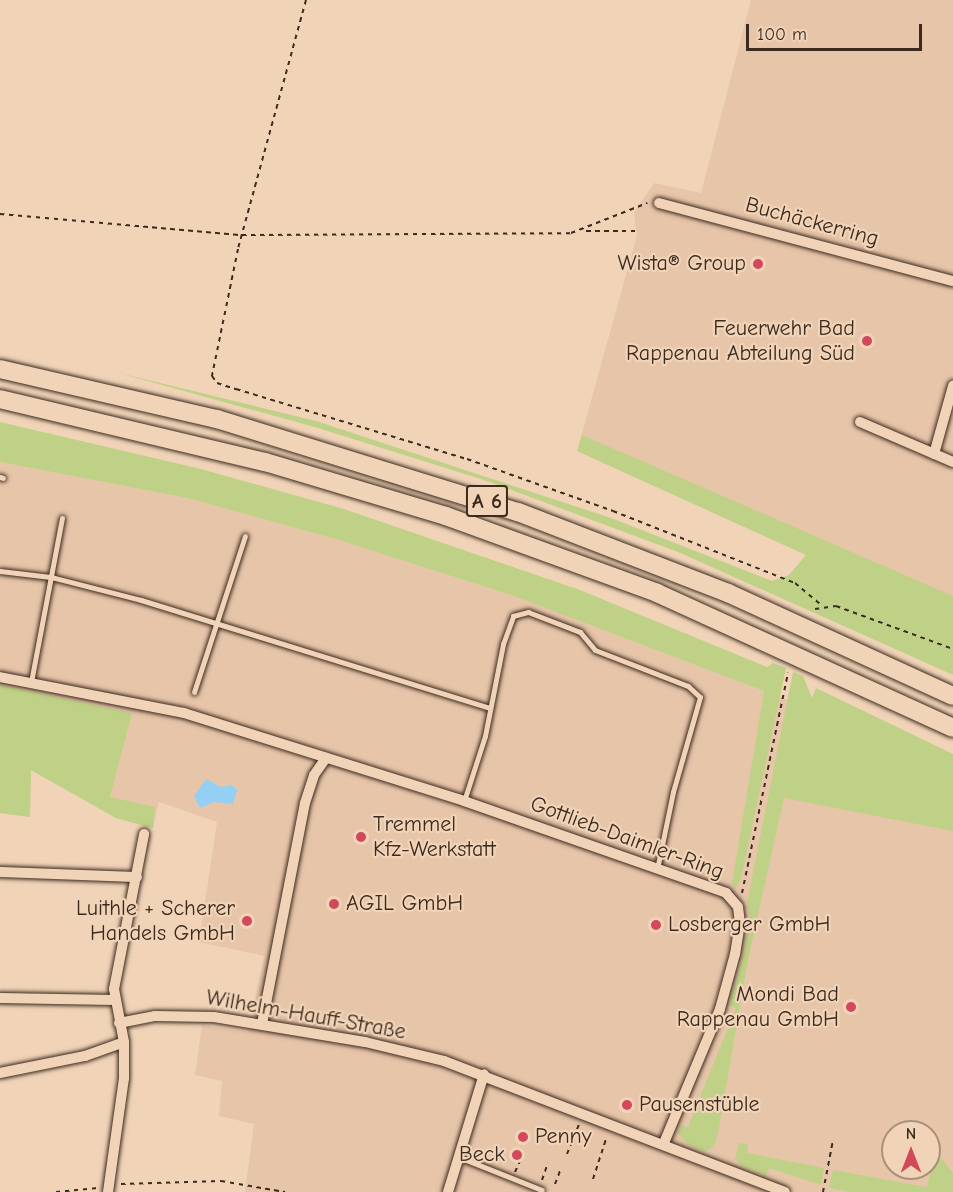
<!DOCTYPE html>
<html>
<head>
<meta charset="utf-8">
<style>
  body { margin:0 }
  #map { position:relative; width:953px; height:1192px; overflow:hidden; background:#f1d4b8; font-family:"Comic Neue",sans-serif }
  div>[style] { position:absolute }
  .built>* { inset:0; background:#e7c5a9 }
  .green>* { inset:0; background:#bfd186 }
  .water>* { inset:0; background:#93d0f4 }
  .path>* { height:2px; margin-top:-1px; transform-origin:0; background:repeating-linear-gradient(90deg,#3b2a1e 0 4.5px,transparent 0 9px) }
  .roads { filter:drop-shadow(0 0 2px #3b2a1e) drop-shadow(0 0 2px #3b2a1e) }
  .service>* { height:5px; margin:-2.5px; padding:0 2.5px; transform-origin:2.5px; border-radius:2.5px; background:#f1d4b8 }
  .minor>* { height:10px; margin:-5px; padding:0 5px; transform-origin:5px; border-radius:5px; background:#f1d4b8 }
  .motorway>* { height:18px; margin:-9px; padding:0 9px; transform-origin:9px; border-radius:9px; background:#f1d4b8 }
  .dots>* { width:16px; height:16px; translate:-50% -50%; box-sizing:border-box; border:3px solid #f1d4b8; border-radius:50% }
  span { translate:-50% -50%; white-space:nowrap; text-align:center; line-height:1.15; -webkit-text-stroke:4.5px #f1d4b8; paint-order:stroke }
  .shield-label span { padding:2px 4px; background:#f1d4b8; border:2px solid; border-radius:4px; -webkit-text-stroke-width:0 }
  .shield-label { font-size:21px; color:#3b2a1e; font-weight:700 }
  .street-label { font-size:22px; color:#3b2a1e }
  .poi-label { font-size:22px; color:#3b2a1e }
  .right { translate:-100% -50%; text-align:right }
  .left { translate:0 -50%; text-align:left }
  .north { position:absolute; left:881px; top:1120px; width:60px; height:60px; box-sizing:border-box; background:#f1d4b8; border:2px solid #a8907a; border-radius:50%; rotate:0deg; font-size:16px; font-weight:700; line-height:24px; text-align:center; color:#3b2a1e }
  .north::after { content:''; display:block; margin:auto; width:21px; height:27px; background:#d1495b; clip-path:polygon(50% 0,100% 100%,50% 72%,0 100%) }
  .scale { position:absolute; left:746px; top:24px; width:176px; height:27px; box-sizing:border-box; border:3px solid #3b2a1e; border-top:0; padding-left:8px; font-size:18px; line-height:21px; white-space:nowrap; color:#3b2a1e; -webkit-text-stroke:4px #f1d4b8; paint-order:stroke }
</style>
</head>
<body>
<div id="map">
  <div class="built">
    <i style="clip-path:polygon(751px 0,953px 0,953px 641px,807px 555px,577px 451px,637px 235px,634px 213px,654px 183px,701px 193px)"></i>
    <i style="clip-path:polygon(evenodd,0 462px,187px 498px,332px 538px,511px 595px,804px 706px,953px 784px,953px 1192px,245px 1192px,254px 1124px,219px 1116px,222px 1081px,195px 1075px,202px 1025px,248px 1032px,264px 956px,199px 942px,217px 822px,159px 802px,153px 828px,116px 818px,31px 770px,30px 817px,0 813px,0 462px,893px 1132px,929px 1132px,929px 1168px,893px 1168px,893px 1132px)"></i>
  </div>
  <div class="green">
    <i style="clip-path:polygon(115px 372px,316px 421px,611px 518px,772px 581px,789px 575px,806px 555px,577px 451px,582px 435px,953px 596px,953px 675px,678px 552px,487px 481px,318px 428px)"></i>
    <i style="clip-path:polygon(0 422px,201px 469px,344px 509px,580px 590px,767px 667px,773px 663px,786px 668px,741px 879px,735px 889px,732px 882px,764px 691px,511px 595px,332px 538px,187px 498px,0 462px)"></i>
    <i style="clip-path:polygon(793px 672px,803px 676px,812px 698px,816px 688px,953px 754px,953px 831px,784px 798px,749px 955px,719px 1128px,714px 1147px,704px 1152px,687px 1144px,678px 1133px,681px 1125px,688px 1127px,736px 1008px,729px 1005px,744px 954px,750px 916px,747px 903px)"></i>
    <i style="clip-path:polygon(0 685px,132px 713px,110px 797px,155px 807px,153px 828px,116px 818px,31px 770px,30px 817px,0 813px)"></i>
    <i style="clip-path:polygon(739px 1143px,748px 1144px,747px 1153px,824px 1168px,821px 1185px,769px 1168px,766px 1176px,743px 1167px,735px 1159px)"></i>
    <i style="clip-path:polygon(941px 1158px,953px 1173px,953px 1192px,850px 1192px,829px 1188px,833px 1170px,927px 1187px,932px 1163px)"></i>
  </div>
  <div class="water">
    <i style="clip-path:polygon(206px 779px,221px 787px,232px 785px,237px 790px,233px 804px,214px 802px,200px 808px,194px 796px)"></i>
  </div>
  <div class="path">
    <i style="left:306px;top:0;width:258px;rotate:105.3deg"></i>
    <i style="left:238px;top:249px;width:130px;rotate:101.6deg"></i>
    <i style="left:212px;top:376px;width:9px;rotate:54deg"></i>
    <i style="left:217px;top:383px;width:20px;rotate:18deg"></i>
    <i style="left:236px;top:389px;width:241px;rotate:16.9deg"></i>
    <i style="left:467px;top:459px;width:155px;rotate:19.6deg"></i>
    <i style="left:613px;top:511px;width:196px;rotate:21.6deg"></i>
    <i style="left:795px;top:583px;width:35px;rotate:40deg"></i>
    <i style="left:0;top:214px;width:243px;rotate:5deg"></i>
    <i style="left:242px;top:235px;width:329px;rotate:-0.3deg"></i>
    <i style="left:571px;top:233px;width:82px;rotate:-21.5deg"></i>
    <i style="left:586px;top:231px;width:51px"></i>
    <i style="left:815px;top:609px;width:21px;rotate:-8deg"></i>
    <i style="left:836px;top:606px;width:125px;rotate:20.2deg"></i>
    <i style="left:742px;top:893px;width:225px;rotate:-78.2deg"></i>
    <i style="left:567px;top:1154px;width:32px;rotate:-68deg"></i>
    <i style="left:515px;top:1172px;width:12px;rotate:-66deg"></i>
    <i style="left:593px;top:1179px;width:45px;rotate:-72deg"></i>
    <i style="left:542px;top:1180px;width:18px;rotate:-71deg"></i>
    <i style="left:121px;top:1184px;width:100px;rotate:-1.7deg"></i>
    <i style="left:221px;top:1181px;width:65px;rotate:9.8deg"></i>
    <i style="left:555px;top:1184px;width:17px;rotate:-69deg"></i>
    <i style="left:56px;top:1192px;width:42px;rotate:-5.4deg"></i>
    <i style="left:823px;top:1192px;width:53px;rotate:-79.1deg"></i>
  </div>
  <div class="roads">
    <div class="service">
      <i style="left:0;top:477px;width:3px;rotate:18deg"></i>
      <i style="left:0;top:571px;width:51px;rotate:6.7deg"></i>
      <i style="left:51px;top:577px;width:93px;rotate:14.3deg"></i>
      <i style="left:141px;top:600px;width:364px;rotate:17.2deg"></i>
      <i style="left:31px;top:682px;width:167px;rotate:-79.3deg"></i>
      <i style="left:194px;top:692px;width:164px;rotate:-71.9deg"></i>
      <i style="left:464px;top:801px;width:68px;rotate:-72.1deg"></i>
      <i style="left:485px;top:736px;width:94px;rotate:-78.9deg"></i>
      <i style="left:503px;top:644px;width:30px;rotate:-70deg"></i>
      <i style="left:513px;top:616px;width:16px;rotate:-15deg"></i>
      <i style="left:528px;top:612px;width:56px;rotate:21deg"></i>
      <i style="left:580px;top:632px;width:23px;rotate:50deg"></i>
      <i style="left:595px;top:650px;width:100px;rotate:21.2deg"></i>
      <i style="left:688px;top:686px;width:16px;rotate:43deg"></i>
      <i style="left:700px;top:697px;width:99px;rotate:105.9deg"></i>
      <i style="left:673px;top:792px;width:79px;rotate:101.7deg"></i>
      <i style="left:459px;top:1157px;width:89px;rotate:21.7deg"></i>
    </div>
    <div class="minor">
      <i style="left:659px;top:203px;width:304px;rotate:14.9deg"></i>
      <i style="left:860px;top:422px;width:101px;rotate:23.3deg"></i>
      <i style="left:934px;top:454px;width:71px;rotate:-74.4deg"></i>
      <i style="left:0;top:677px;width:187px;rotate:11.1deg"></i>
      <i style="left:184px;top:713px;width:294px;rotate:17.4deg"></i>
      <i style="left:464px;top:801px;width:278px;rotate:19.3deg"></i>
      <i style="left:726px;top:893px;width:18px;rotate:49deg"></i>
      <i style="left:738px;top:907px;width:16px;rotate:83deg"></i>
      <i style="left:740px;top:923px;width:31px;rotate:99deg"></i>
      <i style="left:735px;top:954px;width:57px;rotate:105.3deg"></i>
      <i style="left:720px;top:1009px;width:147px;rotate:112.7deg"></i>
      <i style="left:0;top:872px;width:137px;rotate:2.1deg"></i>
      <i style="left:0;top:998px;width:114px;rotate:1deg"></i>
      <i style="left:119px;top:1023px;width:37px;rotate:-11deg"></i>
      <i style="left:155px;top:1016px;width:59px;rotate:1deg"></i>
      <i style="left:214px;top:1017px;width:153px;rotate:9.4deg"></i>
      <i style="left:365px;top:1042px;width:81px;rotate:13.5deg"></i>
      <i style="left:444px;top:1061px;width:365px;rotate:21deg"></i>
      <i style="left:262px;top:1024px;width:225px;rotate:-79deg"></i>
      <i style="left:305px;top:803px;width:29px;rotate:-72deg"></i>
      <i style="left:314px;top:775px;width:21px;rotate:-55deg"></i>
      <i style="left:0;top:1073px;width:87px;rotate:-11.3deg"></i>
      <i style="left:85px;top:1056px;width:41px;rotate:-19.7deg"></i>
      <i style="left:108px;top:1192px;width:115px;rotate:-82deg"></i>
      <i style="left:124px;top:1078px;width:36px;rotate:-90deg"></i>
      <i style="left:124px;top:1042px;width:54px;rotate:-100.7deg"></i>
      <i style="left:114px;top:989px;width:158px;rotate:-79deg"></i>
      <i style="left:448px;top:1192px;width:123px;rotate:-73deg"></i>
    </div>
    <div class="motorway">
      <i style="left:0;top:369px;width:223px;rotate:13deg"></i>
      <i style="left:217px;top:419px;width:315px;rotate:17.2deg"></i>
      <i style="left:518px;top:512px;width:225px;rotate:21.1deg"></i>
      <i style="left:728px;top:593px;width:247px;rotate:24.6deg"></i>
      <i style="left:0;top:399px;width:272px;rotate:13.4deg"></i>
      <i style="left:265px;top:462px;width:189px;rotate:16.6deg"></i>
      <i style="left:446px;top:516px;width:225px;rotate:20deg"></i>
      <i style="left:657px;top:593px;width:325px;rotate:24.5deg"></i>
    </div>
  </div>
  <div class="dots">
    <i style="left:758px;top:264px;background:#d1495b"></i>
    <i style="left:867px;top:341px;background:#d1495b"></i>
    <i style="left:361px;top:837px;background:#d1495b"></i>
    <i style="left:334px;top:904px;background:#d1495b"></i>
    <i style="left:247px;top:921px;background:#d1495b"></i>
    <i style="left:656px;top:925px;background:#d1495b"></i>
    <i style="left:851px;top:1007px;background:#d1495b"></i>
    <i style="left:627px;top:1105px;background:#d1495b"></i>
    <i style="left:523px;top:1137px;background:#d1495b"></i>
    <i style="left:517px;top:1155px;background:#d1495b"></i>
  </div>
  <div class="shield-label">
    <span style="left:487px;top:501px">A 6</span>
  </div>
  <div class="street-label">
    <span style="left:812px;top:222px;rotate:15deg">Buchäckerring</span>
    <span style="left:627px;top:838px;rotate:20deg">Gottlieb-Daimler-Ring</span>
    <span style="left:306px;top:1015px;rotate:10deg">Wilhelm-Hauff-Straße</span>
  </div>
  <div class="poi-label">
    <span class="right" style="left:746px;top:264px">Wista® Group</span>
    <span class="right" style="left:855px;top:341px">Feuerwehr Bad<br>Rappenau Abteilung Süd</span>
    <span class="left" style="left:373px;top:837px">Tremmel<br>Kfz-Werkstatt</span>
    <span class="left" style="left:346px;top:904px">AGIL GmbH</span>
    <span class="right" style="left:235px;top:921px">Luithle + Scherer<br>Handels GmbH</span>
    <span class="left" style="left:668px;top:925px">Losberger GmbH</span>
    <span class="right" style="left:839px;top:1007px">Mondi Bad<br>Rappenau GmbH</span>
    <span class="left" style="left:639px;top:1105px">Pausenstüble</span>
    <span class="left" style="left:535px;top:1137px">Penny</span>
    <span class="right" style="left:505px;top:1155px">Beck</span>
  </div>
  <div class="north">N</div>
  <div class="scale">100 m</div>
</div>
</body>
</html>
